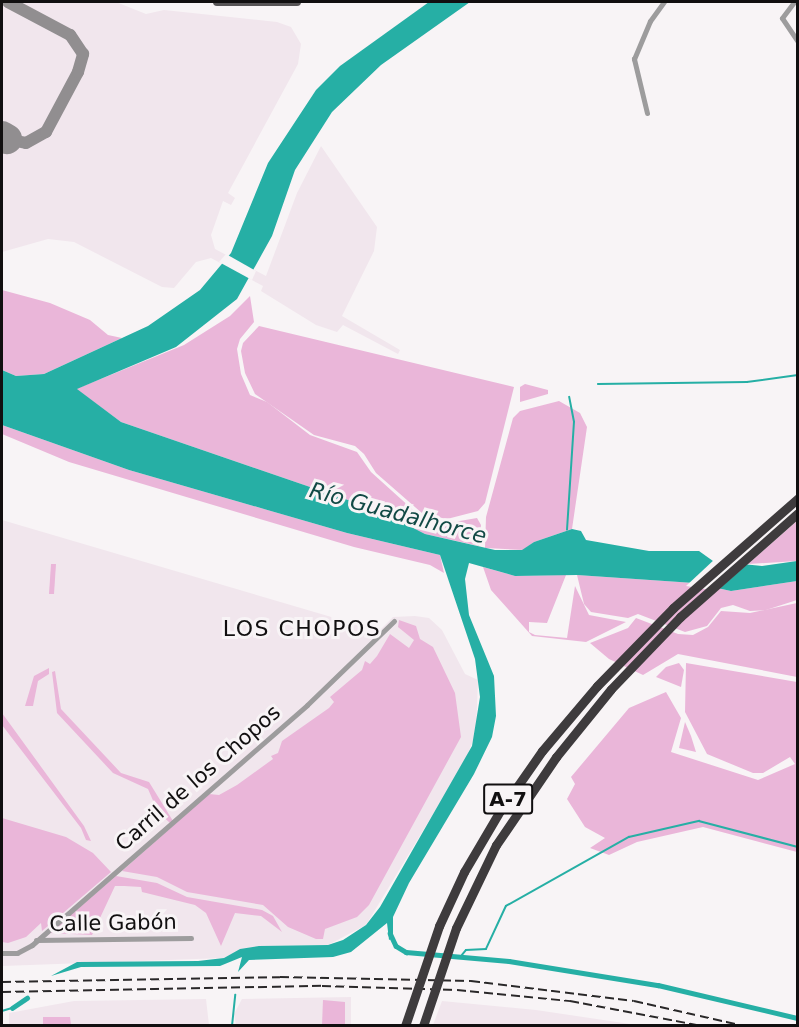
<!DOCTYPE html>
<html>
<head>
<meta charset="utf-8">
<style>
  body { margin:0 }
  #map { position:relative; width:799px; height:1027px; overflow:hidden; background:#f8f4f6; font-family:"DejaVu Sans",sans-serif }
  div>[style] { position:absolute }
  .built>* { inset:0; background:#f1e6ed }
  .green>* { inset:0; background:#eab6d9 }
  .water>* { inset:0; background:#26afa5 }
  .pier>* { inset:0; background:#f8f4f6 }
  .stream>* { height:1.5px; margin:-0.75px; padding:0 0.75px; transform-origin:0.75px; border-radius:0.75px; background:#26afa5 }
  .canal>* { height:4.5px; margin:-2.25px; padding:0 2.25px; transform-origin:2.25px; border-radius:2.25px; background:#26afa5 }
  .taxiway>* { height:12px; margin:-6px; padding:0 6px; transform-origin:6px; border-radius:6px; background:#918e90 }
  .runway>* { height:30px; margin:-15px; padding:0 15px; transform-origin:15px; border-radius:15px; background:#918e90 }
  .street>* { height:5px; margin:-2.5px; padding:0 2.5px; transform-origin:2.5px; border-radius:2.5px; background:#9d9c9d }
  .primary>* { height:8px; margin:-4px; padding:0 4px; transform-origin:4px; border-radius:4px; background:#565355 }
  .highway>* { height:9px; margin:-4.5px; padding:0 4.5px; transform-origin:4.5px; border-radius:4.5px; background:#3e3b3d }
  .rail>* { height:1.5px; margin-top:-0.75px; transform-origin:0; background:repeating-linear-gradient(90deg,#2a2829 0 9px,transparent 0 13.5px) }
  .highway-bridge>* { height:9px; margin:-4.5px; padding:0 4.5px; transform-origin:4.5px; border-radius:4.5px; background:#3e3b3d }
  span { translate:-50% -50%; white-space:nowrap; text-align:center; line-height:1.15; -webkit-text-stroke:6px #f8f4f6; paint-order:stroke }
  .shield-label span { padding:2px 4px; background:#f8f4f6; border:2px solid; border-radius:4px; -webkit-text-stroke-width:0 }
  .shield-label { font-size:20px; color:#110f10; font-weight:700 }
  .street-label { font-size:21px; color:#110f10 }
  .water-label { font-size:22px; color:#114945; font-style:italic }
  .neighbourhood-label { font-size:22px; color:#110f10; letter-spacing:1.5px }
  .frame { position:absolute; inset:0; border:3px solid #110f10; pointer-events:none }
</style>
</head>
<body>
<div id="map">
  <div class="built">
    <i style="clip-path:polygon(2px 2px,116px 2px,146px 14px,164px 10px,277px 22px,291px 27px,301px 44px,298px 64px,228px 193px,235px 198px,231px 205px,223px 201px,211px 235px,215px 249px,266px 276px,297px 193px,321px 146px,377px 227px,374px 251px,342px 316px,400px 350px,398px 354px,343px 325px,337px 332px,316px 325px,261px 291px,263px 286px,211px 258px,196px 262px,174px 288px,162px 287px,74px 242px,48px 239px,2px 252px)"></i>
    <i style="clip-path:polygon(2px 520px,379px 631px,393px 617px,415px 616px,429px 618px,442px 630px,465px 674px,478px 680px,476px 733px,465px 761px,366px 925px,328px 945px,259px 946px,240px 949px,224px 958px,2px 966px)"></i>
    <i style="clip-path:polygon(351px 997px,351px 1025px,236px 1025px,234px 1014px,242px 999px)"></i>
    <i style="clip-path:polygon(206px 999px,209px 1025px,9px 1025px,9px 1013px,74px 1001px)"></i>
    <i style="clip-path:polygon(442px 1001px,536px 1010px,637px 1025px,433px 1025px)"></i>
  </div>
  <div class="green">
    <i style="clip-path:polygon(2px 290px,50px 303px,90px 320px,108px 335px,122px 338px,44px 374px,16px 376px,2px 370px)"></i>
    <i style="clip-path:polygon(250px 296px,254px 322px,240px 339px,237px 349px,241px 374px,250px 395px,267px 402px,310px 435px,357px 452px,371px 472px,422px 518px,448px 523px,477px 518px,481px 525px,479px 546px,425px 534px,380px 511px,121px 422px,76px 389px,184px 345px,230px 316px)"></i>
    <i style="clip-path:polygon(259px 326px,514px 387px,485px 503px,478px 511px,447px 519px,423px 514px,376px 473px,364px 454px,355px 446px,314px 435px,255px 394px,245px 373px,241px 351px,243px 343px)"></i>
    <i style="clip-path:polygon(525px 384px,548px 390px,548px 394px,520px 402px,520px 387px)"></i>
    <i style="clip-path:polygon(559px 401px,580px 413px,587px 427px,572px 529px,534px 542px,523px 550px,485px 548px,486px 517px,513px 418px,520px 411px)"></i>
    <i style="clip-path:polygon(2px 425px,129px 470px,347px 533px,440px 555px,444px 573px,430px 565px,354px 547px,69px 462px,2px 434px)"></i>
    <i style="clip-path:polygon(797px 521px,797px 561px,748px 564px)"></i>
    <i style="clip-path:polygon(51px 564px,56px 564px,54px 594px,49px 594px)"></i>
    <i style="clip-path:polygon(483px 567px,515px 576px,566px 575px,547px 623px,529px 622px,529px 632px,535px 635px,567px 638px,575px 586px,589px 615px,626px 622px,586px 642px,532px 636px,491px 590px)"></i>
    <i style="clip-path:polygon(577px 575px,694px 583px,731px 591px,797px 581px,797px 600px,766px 610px,750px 611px,733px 605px,721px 608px,707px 626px,685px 632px,638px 614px,628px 618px,591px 612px,584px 604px)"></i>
    <i style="clip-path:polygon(797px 603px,797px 677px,678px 654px,643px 675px,609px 659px,590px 643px,628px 628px,636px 618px,678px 634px,693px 635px,708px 627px,721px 611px,750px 613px)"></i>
    <i style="clip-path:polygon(399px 620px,416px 626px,420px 639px,433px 647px,455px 693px,461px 737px,369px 905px,357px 917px,325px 929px,323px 939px,316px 939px,288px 927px,263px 905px,187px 892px,157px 877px,122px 871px,209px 794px,219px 795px,237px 785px,273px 759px,271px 756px,278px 753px,282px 741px,329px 708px,334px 702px,330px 697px,362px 670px,365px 661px,370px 664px,377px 656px,390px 634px,409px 648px,414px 640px,398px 627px)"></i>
    <i style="clip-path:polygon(679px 663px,684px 670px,681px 687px,656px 677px,666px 667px)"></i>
    <i style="clip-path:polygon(686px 663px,797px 682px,797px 852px,703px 827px,637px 842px,609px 855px,590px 848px,605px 838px,585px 827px,567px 799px,575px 784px,571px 777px,629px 708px,666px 692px,681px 718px,671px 752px,758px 780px,795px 764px,790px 757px,763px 773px,753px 773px,707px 754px,685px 712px)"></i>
    <i style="clip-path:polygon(49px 668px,49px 674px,38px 681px,33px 706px,25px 706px,34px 676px)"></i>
    <i style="clip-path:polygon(55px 671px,61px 709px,121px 773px,149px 782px,173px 821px,170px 823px,158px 812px,148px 789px,113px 773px,57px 713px,52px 672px)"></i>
    <i style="clip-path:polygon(2px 713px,84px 826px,91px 841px,86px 840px,81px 828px,2px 725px)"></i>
    <i style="clip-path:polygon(685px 722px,691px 736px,696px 752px,679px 748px)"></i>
    <i style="clip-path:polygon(2px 818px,66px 837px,93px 853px,111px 872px,42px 931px,41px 923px,26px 937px,8px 943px,2px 942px)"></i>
    <i style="clip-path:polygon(116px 876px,157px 883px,187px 897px,262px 910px,273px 916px,282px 932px,261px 916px,235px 913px,221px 946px,206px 913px,195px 905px,142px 892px,141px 887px,124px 886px,115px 886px,92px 935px,50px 933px)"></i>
    <i style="clip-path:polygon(323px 1000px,345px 1002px,345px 1025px,322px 1025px)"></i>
    <i style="clip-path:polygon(43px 1017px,70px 1017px,71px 1025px,43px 1025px)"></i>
  </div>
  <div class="water">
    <i style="clip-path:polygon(429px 2px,470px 2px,381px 65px,332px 112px,295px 170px,272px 236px,237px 299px,176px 347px,77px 389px,121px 422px,380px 511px,425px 534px,495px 550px,522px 550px,534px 542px,572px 529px,581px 531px,586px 540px,649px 551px,699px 551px,713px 561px,762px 566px,797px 561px,797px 581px,731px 591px,694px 583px,577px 575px,515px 576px,469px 563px,465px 579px,469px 615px,494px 676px,496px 716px,492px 737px,474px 774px,409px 883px,393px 917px,393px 938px,389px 940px,387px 923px,351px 952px,333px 957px,249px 960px,238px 972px,242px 957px,220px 966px,81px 967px,51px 976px,77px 962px,198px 961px,224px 958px,240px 949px,259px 946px,328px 945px,343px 940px,366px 925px,380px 907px,472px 746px,480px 697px,475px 659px,440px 555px,347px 533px,129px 470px,2px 425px,2px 370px,16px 376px,44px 374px,148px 326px,200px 290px,231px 253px,268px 163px,316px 90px,340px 66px)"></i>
  </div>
  <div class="pier">
    <i style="clip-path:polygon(226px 254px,256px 271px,252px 280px,219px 262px)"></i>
    <i style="clip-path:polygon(716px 558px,751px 561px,717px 591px,686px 586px)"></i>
  </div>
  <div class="stream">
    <i style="left:598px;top:384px;width:149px;rotate:-0.8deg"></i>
    <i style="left:747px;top:382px;width:51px;rotate:-7.8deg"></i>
    <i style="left:567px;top:530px;width:108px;rotate:-86.3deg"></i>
    <i style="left:574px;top:422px;width:25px;rotate:-101deg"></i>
    <i style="left:462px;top:955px;width:6px;rotate:-51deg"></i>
    <i style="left:466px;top:950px;width:20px;rotate:-3deg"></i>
    <i style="left:486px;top:949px;width:47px;rotate:-65.1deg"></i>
    <i style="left:506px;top:906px;width:141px;rotate:-29.3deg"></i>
    <i style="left:629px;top:837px;width:72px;rotate:-12.9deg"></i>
    <i style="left:699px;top:821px;width:102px;rotate:14.7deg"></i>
    <i style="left:2px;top:1011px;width:10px;rotate:-17deg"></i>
    <i style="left:232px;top:1026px;width:31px;rotate:-84deg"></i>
  </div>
  <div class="canal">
    <i style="left:390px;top:933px;width:14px;rotate:65deg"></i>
    <i style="left:396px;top:946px;width:12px;rotate:31deg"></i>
    <i style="left:406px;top:952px;width:103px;rotate:5deg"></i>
    <i style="left:509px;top:961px;width:151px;rotate:9.2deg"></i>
    <i style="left:658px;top:985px;width:144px;rotate:13.3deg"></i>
    <i style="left:12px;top:1008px;width:18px;rotate:-34deg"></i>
  </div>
  <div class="taxiway">
    <i style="left:7px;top:139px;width:19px;rotate:12deg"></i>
    <i style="left:26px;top:143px;width:23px;rotate:-29deg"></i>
    <i style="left:46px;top:132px;width:68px;rotate:-61.9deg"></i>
    <i style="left:78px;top:72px;width:19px;rotate:-74deg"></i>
    <i style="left:83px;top:54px;width:23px;rotate:-124deg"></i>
    <i style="left:70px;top:35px;width:70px;rotate:-152deg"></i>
  </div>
  <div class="runway">
    <i style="left:2px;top:136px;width:6px;rotate:31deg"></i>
  </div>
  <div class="street">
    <i style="left:794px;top:2px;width:20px;rotate:127deg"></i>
    <i style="left:782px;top:18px;width:29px;rotate:56deg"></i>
    <i style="left:647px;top:113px;width:56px;rotate:-103.5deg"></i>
    <i style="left:634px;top:59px;width:41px;rotate:-67.2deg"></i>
    <i style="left:650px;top:21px;width:24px;rotate:-54deg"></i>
    <i style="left:36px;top:940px;width:155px;rotate:-0.7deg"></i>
    <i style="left:2px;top:953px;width:15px"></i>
    <i style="left:17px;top:953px;width:17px;rotate:-28deg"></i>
    <i style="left:32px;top:945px;width:365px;rotate:-41.1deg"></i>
    <i style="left:307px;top:705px;width:121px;rotate:-44deg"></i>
  </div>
  <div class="primary">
    <i style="left:217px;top:2px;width:80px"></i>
  </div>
  <div class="highway">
    <i style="left:439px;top:926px;width:60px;rotate:-65.2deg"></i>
    <i style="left:464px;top:872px;width:71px;rotate:-59.5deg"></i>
    <i style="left:500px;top:811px;width:73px;rotate:-55deg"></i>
    <i style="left:542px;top:751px;width:85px;rotate:-49.8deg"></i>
    <i style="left:597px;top:686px;width:109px;rotate:-45.7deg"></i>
    <i style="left:673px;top:608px;width:167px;rotate:-41.3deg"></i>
    <i style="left:456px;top:928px;width:92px;rotate:-64.3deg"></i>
    <i style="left:496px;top:845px;width:107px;rotate:-55.7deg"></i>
    <i style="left:556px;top:757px;width:87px;rotate:-51deg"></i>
    <i style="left:611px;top:689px;width:100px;rotate:-46.2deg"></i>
    <i style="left:680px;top:617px;width:157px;rotate:-41.4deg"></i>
  </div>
  <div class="rail">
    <i style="left:2px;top:982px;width:278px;rotate:-1deg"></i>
    <i style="left:280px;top:977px;width:191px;rotate:1.2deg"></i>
    <i style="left:471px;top:981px;width:164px;rotate:7deg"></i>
    <i style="left:634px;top:1001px;width:113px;rotate:12.8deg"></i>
    <i style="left:2px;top:992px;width:320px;rotate:-1.1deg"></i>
    <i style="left:322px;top:986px;width:135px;rotate:1.7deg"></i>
    <i style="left:457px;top:990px;width:114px;rotate:5.6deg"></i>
    <i style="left:570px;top:1001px;width:134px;rotate:10.7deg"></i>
  </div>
  <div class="highway-bridge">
    <i style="left:405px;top:1026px;width:106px;rotate:-71.2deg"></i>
    <i style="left:423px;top:1026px;width:103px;rotate:-71.4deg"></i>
  </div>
  <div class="shield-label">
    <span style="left:508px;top:799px">A-7</span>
  </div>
  <div class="street-label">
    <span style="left:198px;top:778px;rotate:-41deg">Carril de los Chopos</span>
    <span style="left:113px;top:923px;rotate:-1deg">Calle Gabón</span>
  </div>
  <div class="water-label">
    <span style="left:398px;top:513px;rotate:15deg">Río Guadalhorce</span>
  </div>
  <div class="neighbourhood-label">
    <span style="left:302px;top:629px">LOS CHOPOS</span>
  </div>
  <div class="frame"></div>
</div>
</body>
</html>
